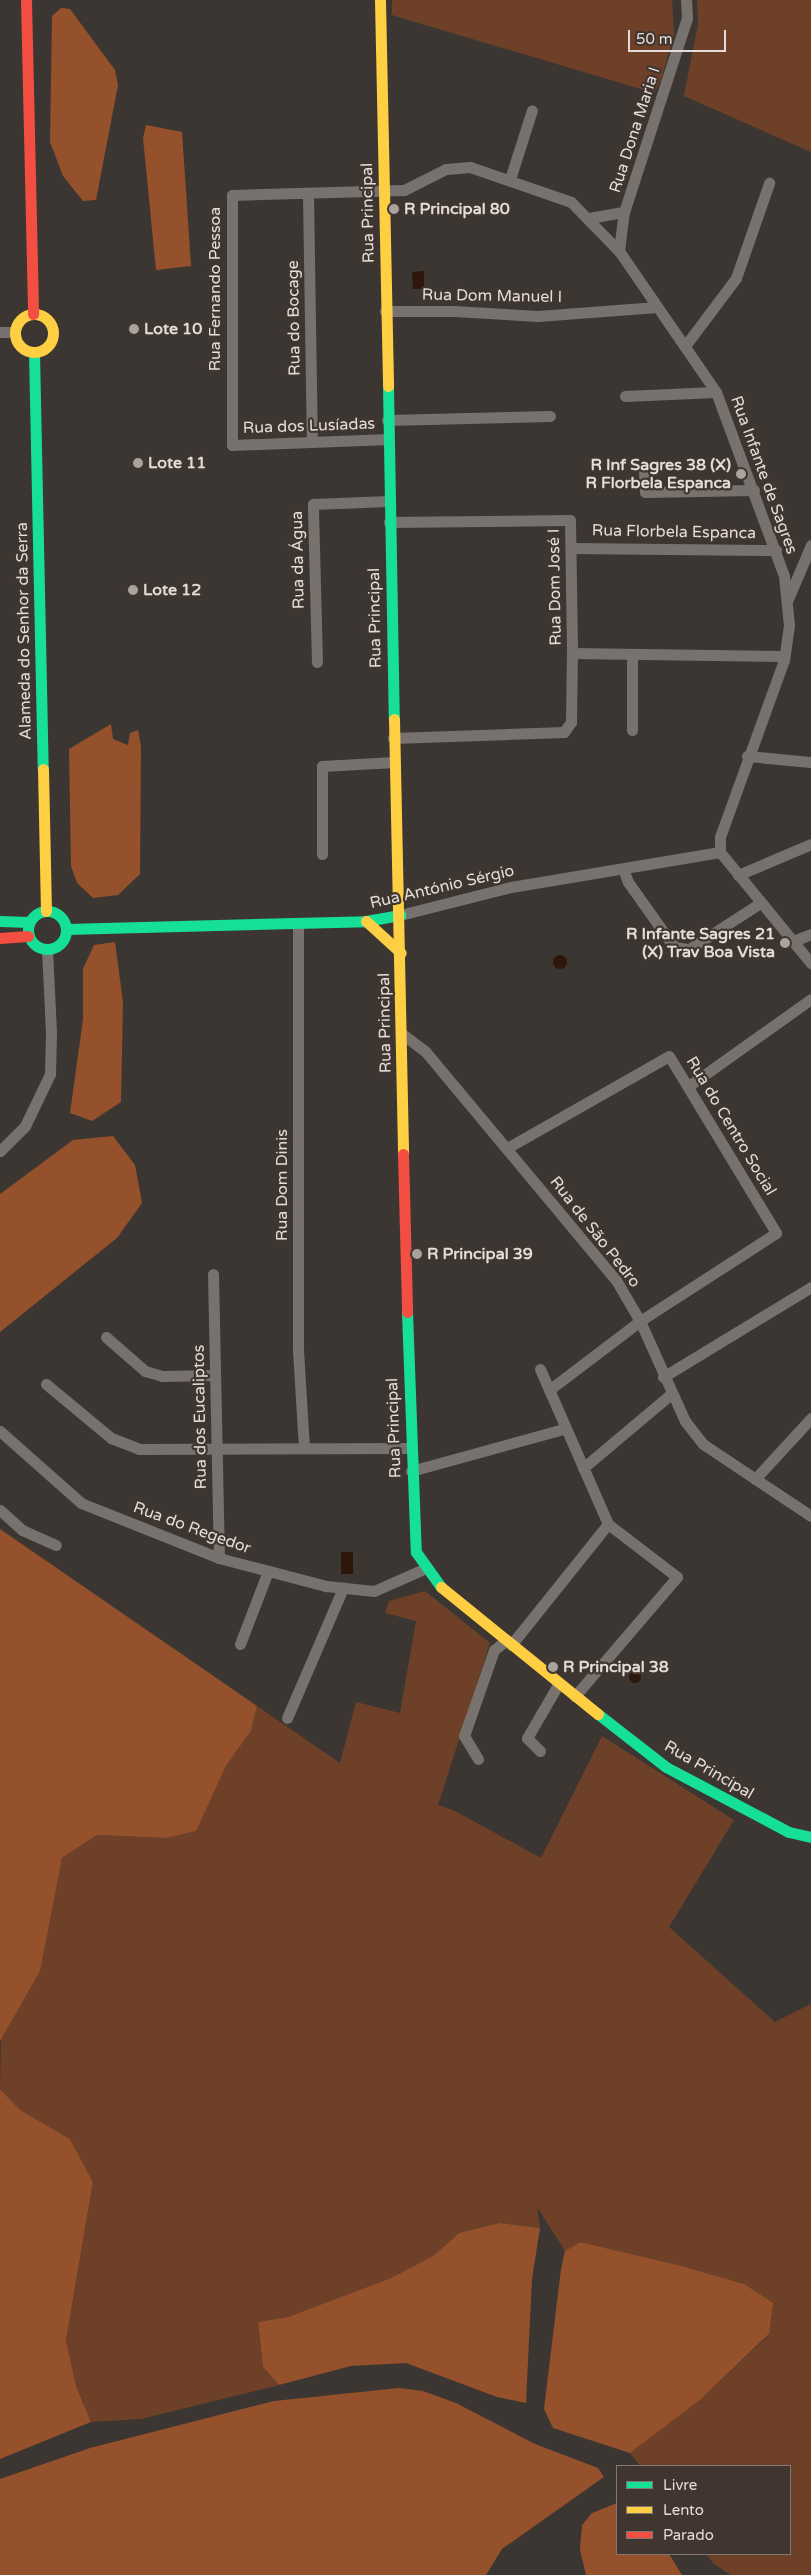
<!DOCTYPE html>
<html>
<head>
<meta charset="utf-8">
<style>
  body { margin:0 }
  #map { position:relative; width:811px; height:2575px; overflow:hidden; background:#3c3633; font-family:"Varela Round",sans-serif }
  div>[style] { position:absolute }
  .green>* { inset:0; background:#6f4028 }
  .forest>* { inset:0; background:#94512b }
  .water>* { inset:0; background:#2d160a }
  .round { border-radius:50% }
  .street>* { height:11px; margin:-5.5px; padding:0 5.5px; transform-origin:5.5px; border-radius:5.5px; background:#78726f }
  .fast>* { height:11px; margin:-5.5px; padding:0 5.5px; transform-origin:5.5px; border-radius:5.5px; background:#16e098 }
  .fast>.ring { margin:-5.5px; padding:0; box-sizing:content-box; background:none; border:11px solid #16e098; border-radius:50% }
  .slow>* { height:11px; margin:-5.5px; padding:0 5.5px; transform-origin:5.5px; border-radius:5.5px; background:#ffcf43 }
  .slow>.ring { margin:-5.5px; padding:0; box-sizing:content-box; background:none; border:11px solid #ffcf43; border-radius:50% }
  .jam>* { height:11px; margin:-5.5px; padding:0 5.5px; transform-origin:5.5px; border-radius:5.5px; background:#f24e42 }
  .dots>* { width:14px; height:14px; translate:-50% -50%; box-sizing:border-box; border:2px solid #40352f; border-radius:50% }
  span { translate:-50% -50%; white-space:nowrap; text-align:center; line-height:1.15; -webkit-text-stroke:4.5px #40352f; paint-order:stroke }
  .street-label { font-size:16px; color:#e3dcd8 }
  .poi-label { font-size:16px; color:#e3dcd8; font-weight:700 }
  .left { translate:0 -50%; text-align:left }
  .right { translate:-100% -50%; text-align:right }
  .legend { position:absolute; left:616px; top:2465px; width:175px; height:90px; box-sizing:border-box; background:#40352f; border:1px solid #817873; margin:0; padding:6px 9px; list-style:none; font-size:15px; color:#e3dcd8 }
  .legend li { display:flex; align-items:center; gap:10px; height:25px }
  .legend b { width:25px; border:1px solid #817873 }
  .scale { position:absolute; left:628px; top:30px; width:98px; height:22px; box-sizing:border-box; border:2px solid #e3dcd8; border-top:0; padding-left:6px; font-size:15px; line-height:18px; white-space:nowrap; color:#e3dcd8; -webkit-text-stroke:4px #40352f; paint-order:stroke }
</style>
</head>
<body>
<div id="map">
  <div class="green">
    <i style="clip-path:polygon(392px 0,672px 0,674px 35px,661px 80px,654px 93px,392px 15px)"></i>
    <i style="clip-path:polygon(697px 0,811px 0,811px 152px,684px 96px,698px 24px)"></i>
    <i style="clip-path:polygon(425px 1591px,490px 1643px,438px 1805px,453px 1810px,541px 1858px,602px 1736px,734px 1820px,669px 1927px,775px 2022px,811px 2004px,811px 2575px,731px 2575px,714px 2564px,706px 2554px,790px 2554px,790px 2466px,640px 2466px,630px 2453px,700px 2400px,769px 2335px,744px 2284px,682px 2266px,580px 2242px,565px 2251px,537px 2207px,540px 2228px,499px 2223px,459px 2233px,433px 2256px,391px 2278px,288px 2317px,258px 2322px,263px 2367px,279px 2385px,141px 2419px,91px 2422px,76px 2386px,66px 2340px,93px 2182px,70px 2139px,20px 2110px,0 2089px,1px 2038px,51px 1911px,62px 1858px,97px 1835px,166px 1838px,195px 1831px,226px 1766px,251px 1731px,257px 1706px,340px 1763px,356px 1702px,400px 1713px,416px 1621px,385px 1613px,389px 1601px)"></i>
  </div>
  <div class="forest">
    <i style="clip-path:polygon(61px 8px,70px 9px,115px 70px,118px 85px,96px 200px,83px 201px,63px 176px,50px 142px,52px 16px)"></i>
    <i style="clip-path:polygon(146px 125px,182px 132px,191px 266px,156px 270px,143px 138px)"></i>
    <i style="clip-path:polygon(111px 724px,113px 739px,128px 745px,130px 733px,138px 730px,141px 747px,140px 874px,118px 895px,93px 898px,77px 883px,71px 866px,69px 749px)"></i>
    <i style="clip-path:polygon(115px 942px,123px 1002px,121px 1102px,92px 1121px,70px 1113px,83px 1019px,83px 969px,94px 945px)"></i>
    <i style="clip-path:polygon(113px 1136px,135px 1165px,142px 1203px,117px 1238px,0 1332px,0 1194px,73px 1140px)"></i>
    <i style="clip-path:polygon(0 1529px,257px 1706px,251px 1731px,226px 1766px,196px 1831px,166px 1838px,97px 1835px,62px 1858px,40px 1971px,0 2041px)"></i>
    <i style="clip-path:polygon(0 2089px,20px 2110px,70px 2139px,93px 2182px,66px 2340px,76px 2386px,91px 2422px,0 2459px)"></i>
    <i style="clip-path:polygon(499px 2223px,540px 2228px,532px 2279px,526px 2403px,497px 2397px,406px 2363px,351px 2366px,279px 2385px,263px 2367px,258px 2322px,288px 2317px,391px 2278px,433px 2256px,459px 2233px)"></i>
    <i style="clip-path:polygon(580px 2242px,682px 2266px,744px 2284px,773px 2303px,769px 2334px,700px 2400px,630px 2453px,553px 2428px,544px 2409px,561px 2269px,565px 2251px)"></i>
    <i style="clip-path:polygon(399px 2388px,423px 2391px,456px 2403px,535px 2444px,598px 2468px,604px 2477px,502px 2549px,486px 2575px,0 2575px,0 2479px,90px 2448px,274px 2401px)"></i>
    <i style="clip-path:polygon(617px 2503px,617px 2554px,669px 2554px,682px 2575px,586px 2575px,580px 2550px,582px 2525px,592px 2513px)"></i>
  </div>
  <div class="water">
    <i style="clip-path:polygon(424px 271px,424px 289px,413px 289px,412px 272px)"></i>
    <i class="round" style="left:553px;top:955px;width:14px;height:14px"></i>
    <i style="clip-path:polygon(341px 1552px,353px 1552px,353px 1574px,341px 1574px)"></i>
    <i class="round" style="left:629px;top:1671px;width:12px;height:12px"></i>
  </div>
  <div class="street">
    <i style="left:510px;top:179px;width:72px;rotate:-72.3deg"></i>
    <i style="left:308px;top:194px;width:248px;rotate:89.1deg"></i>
    <i style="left:589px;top:218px;width:36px;rotate:-10deg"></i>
    <i style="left:619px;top:251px;width:39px;rotate:-83deg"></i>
    <i style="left:624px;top:212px;width:204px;rotate:-72deg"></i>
    <i style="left:687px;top:18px;width:18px;rotate:-93deg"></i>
    <i style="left:385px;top:311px;width:69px"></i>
    <i style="left:454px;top:311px;width:84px;rotate:3.4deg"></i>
    <i style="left:538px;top:316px;width:119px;rotate:-4.3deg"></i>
    <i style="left:0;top:332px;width:15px"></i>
    <i style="left:685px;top:346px;width:85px;rotate:-53.1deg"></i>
    <i style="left:736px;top:278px;width:101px;rotate:-70.8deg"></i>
    <i style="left:625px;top:396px;width:91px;rotate:-2.5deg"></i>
    <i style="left:387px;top:420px;width:163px;rotate:-1.4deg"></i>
    <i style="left:388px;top:439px;width:156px;rotate:177.8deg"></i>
    <i style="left:232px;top:445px;width:250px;rotate:-90deg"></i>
    <i style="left:232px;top:195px;width:172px;rotate:-1.7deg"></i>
    <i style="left:404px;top:190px;width:47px;rotate:-26.6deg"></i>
    <i style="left:446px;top:169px;width:24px;rotate:-5deg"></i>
    <i style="left:470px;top:167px;width:107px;rotate:19.1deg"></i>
    <i style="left:571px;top:202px;width:69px;rotate:45.6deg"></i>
    <i style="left:619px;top:251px;width:171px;rotate:55.5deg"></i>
    <i style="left:716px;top:392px;width:196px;rotate:69.7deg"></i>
    <i style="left:784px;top:576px;width:49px;rotate:84.2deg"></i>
    <i style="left:789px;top:625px;width:35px;rotate:98deg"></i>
    <i style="left:784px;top:660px;width:188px;rotate:109.9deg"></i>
    <i style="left:720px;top:837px;width:15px;rotate:90deg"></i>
    <i style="left:720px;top:852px;width:144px;rotate:50.7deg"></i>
    <i style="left:644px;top:473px;width:19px;rotate:87deg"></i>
    <i style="left:645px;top:492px;width:109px;rotate:-1.1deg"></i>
    <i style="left:389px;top:522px;width:181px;rotate:-0.6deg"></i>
    <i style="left:570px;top:520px;width:133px;rotate:89.1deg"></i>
    <i style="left:572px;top:653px;width:212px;rotate:0.8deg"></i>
    <i style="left:571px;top:548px;width:205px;rotate:0.6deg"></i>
    <i style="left:788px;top:599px;width:59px;rotate:-66.9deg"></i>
    <i style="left:632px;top:654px;width:76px;rotate:90deg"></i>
    <i style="left:317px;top:662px;width:158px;rotate:-91.5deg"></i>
    <i style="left:313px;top:504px;width:76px;rotate:-2.3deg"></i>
    <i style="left:393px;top:738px;width:171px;rotate:-2deg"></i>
    <i style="left:564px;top:732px;width:12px;rotate:-55deg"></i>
    <i style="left:571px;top:722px;width:69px;rotate:-89.2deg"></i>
    <i style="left:747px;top:756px;width:64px;rotate:5.4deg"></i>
    <i style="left:322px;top:854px;width:88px;rotate:-90deg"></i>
    <i style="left:322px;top:766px;width:72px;rotate:-3.2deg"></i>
    <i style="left:623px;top:869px;width:14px;rotate:69deg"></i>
    <i style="left:628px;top:882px;width:80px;rotate:54.7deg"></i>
    <i style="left:674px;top:947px;width:15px;rotate:8deg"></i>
    <i style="left:689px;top:949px;width:85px;rotate:-32.9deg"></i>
    <i style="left:738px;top:875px;width:79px;rotate:-23deg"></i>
    <i style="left:400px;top:915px;width:114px;rotate:-14.2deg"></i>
    <i style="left:511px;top:887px;width:212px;rotate:-9.5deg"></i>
    <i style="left:298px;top:923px;width:427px;rotate:90deg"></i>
    <i style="left:298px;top:1350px;width:97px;rotate:86.5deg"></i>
    <i style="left:793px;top:941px;width:19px;rotate:-21deg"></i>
    <i style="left:401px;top:1033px;width:30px;rotate:37deg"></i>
    <i style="left:425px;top:1051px;width:298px;rotate:50.2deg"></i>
    <i style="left:616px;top:1280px;width:48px;rotate:59.7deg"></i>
    <i style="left:640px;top:1321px;width:110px;rotate:65.8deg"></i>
    <i style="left:685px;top:1421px;width:29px;rotate:52deg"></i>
    <i style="left:703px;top:1444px;width:130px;rotate:33.7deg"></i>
    <i style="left:690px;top:1085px;width:148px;rotate:-35.4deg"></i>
    <i style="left:507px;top:1148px;width:186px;rotate:-29.6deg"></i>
    <i style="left:669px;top:1056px;width:207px;rotate:58.8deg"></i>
    <i style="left:776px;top:1233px;width:162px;rotate:147.1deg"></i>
    <i style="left:640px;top:1321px;width:114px;rotate:142.8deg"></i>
    <i style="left:0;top:1151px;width:35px;rotate:-45deg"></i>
    <i style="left:25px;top:1126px;width:58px;rotate:-64.3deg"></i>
    <i style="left:50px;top:1074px;width:42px;rotate:-88.6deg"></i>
    <i style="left:51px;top:1032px;width:82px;rotate:-92.8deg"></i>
    <i style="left:213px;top:1274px;width:284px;rotate:88.8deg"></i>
    <i style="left:106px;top:1337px;width:52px;rotate:41.1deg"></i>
    <i style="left:145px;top:1371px;width:18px;rotate:16deg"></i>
    <i style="left:162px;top:1376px;width:53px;rotate:-1.1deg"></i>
    <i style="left:540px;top:1369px;width:169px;rotate:66.3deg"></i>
    <i style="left:608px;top:1524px;width:87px;rotate:37.5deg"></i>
    <i style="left:677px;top:1577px;width:157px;rotate:130.6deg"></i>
    <i style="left:663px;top:1377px;width:173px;rotate:-31.3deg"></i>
    <i style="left:46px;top:1384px;width:85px;rotate:39.7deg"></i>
    <i style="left:111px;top:1438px;width:30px;rotate:21deg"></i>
    <i style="left:139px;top:1449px;width:271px;rotate:-0.2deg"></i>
    <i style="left:0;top:1431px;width:108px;rotate:41.6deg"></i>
    <i style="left:81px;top:1503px;width:149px;rotate:21.7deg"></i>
    <i style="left:219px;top:1558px;width:111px;rotate:14.7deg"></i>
    <i style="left:326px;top:1586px;width:48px;rotate:5.9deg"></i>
    <i style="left:374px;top:1591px;width:57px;rotate:-23.9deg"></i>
    <i style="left:583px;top:1468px;width:115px;rotate:-40.1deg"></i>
    <i style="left:411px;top:1471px;width:159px;rotate:-15.4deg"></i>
    <i style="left:755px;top:1479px;width:83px;rotate:-47.4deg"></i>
    <i style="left:0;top:1510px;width:30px;rotate:42deg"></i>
    <i style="left:22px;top:1530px;width:37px;rotate:24deg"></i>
    <i style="left:240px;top:1644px;width:78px;rotate:-69deg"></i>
    <i style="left:511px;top:1645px;width:155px;rotate:-51.3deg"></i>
    <i style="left:287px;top:1718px;width:142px;rotate:-66.7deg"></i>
    <i style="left:540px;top:1751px;width:18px;rotate:-135deg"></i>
    <i style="left:527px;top:1738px;width:64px;rotate:-59.8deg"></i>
    <i style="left:478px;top:1759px;width:27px;rotate:-121deg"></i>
    <i style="left:464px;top:1736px;width:91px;rotate:-70.8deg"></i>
    <i style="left:494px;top:1650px;width:14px;rotate:-39deg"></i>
  </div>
  <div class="fast">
    <i style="left:34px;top:352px;width:417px;rotate:88.8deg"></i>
    <i style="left:388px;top:386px;width:333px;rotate:89deg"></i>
    <i class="ring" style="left:28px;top:911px;width:27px;height:27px"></i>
    <i style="left:0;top:921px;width:29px;rotate:2deg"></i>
    <i style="left:66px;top:929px;width:300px;rotate:-1.5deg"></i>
    <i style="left:366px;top:921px;width:35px;rotate:-10deg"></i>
    <i style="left:407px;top:1312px;width:240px;rotate:87.9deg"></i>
    <i style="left:416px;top:1552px;width:43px;rotate:54.5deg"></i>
    <i style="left:598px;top:1714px;width:86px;rotate:37.9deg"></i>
    <i style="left:666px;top:1767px;width:139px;rotate:27.9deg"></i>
    <i style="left:789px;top:1832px;width:23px;rotate:13deg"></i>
  </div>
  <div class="slow">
    <i style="left:380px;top:0;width:386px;rotate:88.8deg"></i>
    <i class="ring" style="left:15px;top:314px;width:27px;height:27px"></i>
    <i style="left:394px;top:719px;width:435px;rotate:88.8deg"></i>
    <i style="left:43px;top:769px;width:142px;rotate:88.8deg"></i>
    <i style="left:366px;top:921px;width:47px;rotate:42.4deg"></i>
    <i style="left:441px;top:1587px;width:202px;rotate:39deg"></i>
  </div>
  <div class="jam">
    <i style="left:26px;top:0;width:314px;rotate:88.7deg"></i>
    <i style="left:0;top:938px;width:28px;rotate:-4deg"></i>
    <i style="left:403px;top:1154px;width:158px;rotate:88.5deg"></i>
  </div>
  <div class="dots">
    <i style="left:394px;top:209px;background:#a9a29e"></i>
    <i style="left:134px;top:329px;background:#a9a29e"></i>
    <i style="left:138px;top:463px;background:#a9a29e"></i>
    <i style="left:741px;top:474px;background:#a9a29e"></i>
    <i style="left:133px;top:590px;background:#a9a29e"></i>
    <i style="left:785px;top:943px;background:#a9a29e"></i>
    <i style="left:417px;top:1254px;background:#a9a29e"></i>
    <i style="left:553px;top:1667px;background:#a9a29e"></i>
  </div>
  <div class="street-label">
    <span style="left:635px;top:130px;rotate:-72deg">Rua Dona Maria I</span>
    <span style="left:368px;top:213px;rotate:-91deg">Rua Principal</span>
    <span style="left:215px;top:289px;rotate:-90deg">Rua Fernando Pessoa</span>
    <span style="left:492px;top:296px;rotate:1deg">Rua Dom Manuel I</span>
    <span style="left:294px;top:318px;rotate:-91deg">Rua do Bocage</span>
    <span style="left:309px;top:426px;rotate:-2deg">Rua dos Lusíadas</span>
    <span style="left:764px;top:475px;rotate:70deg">Rua Infante de Sagres</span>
    <span style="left:674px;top:532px;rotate:1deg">Rua Florbela Espanca</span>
    <span style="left:298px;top:560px;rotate:-91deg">Rua da Água</span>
    <span style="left:555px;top:587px;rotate:-91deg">Rua Dom José I</span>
    <span style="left:375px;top:618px;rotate:-91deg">Rua Principal</span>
    <span style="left:24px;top:631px;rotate:-91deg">Alameda do Senhor da Serra</span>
    <span style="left:442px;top:887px;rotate:-13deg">Rua António Sérgio</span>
    <span style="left:385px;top:1023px;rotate:-91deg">Rua Principal</span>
    <span style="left:731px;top:1126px;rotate:59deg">Rua do Centro Social</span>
    <span style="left:282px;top:1185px;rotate:-90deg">Rua Dom Dinis</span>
    <span style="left:595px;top:1232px;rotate:52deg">Rua de São Pedro</span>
    <span style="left:200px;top:1417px;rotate:-91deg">Rua dos Eucaliptos</span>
    <span style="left:394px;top:1428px;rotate:-92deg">Rua Principal</span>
    <span style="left:192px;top:1528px;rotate:20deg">Rua do Regedor</span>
    <span style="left:709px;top:1770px;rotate:30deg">Rua Principal</span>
  </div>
  <div class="poi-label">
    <span class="left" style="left:404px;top:209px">R Principal 80</span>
    <span class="left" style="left:144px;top:329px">Lote 10</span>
    <span class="left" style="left:148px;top:463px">Lote 11</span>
    <span class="right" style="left:731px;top:474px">R Inf Sagres 38 (X)<br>R Florbela Espanca</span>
    <span class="left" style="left:143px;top:590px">Lote 12</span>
    <span class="right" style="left:775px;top:943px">R Infante Sagres 21<br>(X) Trav Boa Vista</span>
    <span class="left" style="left:427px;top:1254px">R Principal 39</span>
    <span class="left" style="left:563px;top:1667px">R Principal 38</span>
  </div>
  <ul class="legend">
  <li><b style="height:6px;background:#16e098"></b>Livre</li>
  <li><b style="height:6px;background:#ffcf43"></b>Lento</li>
  <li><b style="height:6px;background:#f24e42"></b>Parado</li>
  </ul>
  <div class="scale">50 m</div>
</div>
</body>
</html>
